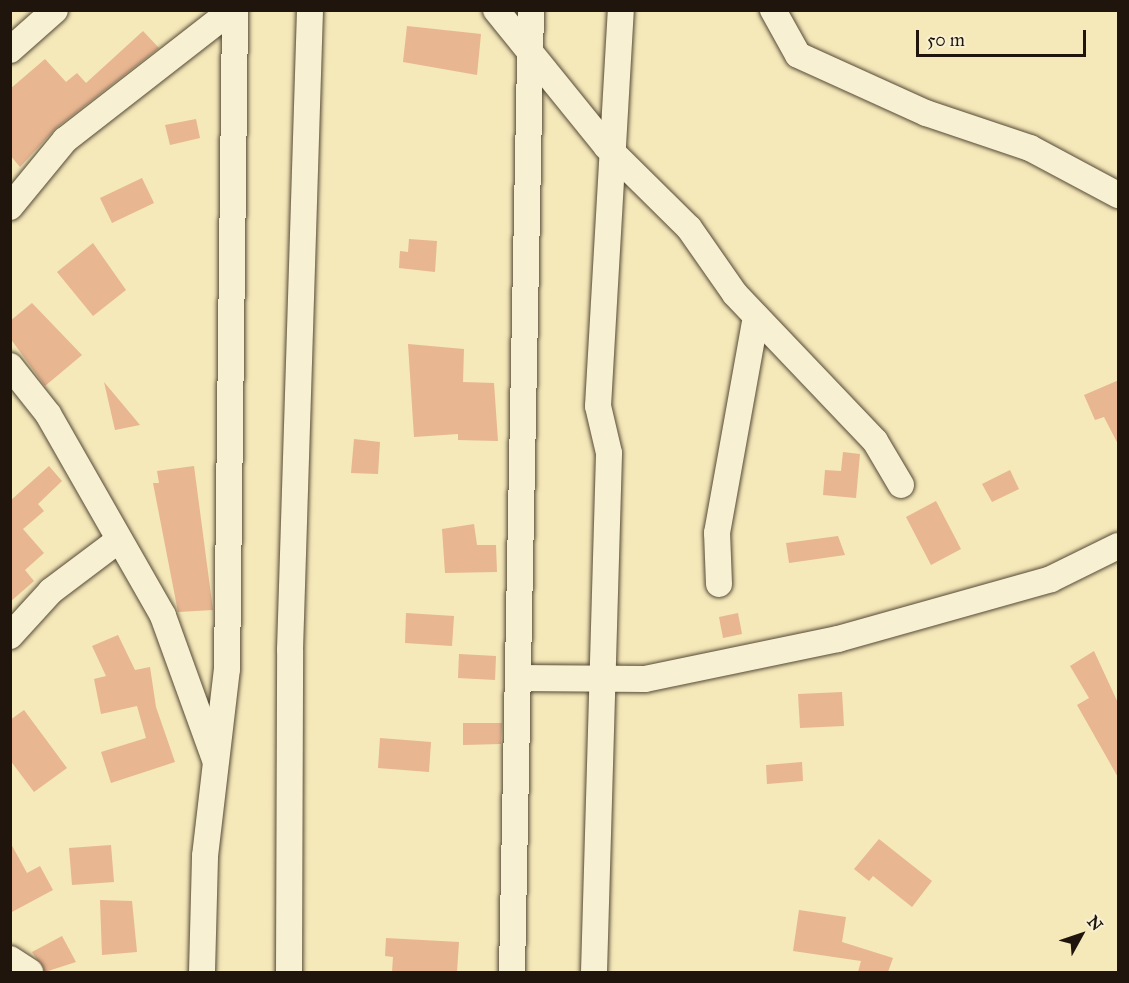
<!DOCTYPE html>
<html>
<head>
<meta charset="utf-8">
<style>
  body { margin:0 }
  #map { position:relative; width:1129px; height:983px; overflow:hidden; background:#f5e8b9; font-family:"IM FELL Great Primer",serif }
  div>[style] { position:absolute }
  .building>* { inset:0; background:#e8b691 }
  .roads { filter:drop-shadow(0 0 2px #554a37) drop-shadow(0 0 2px #554a37) }
  .minor>* { height:26px; margin:-13px; padding:0 13px; transform-origin:13px; border-radius:13px; background:#f8f0d2 }
  span { translate:-50% -50%; white-space:nowrap; text-align:center; line-height:1.15; -webkit-text-stroke:4.5px #f8f0d2; paint-order:stroke }
  .frame { position:absolute; inset:0; border:12px solid #20150c; pointer-events:none }
  .north { position:absolute; left:1051px; top:905px; width:60px; height:60px; -webkit-text-stroke:4px #f8f0d2; paint-order:stroke; rotate:50deg; font-size:16px; font-weight:700; line-height:24px; text-align:center; color:#20150c }
  .north::after { content:''; display:block; margin:auto; width:21px; height:27px; background:#20150c; clip-path:polygon(50% 0,100% 100%,50% 72%,0 100%) }
  .scale { position:absolute; left:916px; top:30px; width:170px; height:27px; box-sizing:border-box; border:3px solid #20150c; border-top:0; padding-left:8px; font-size:18px; line-height:21px; white-space:nowrap; color:#20150c; -webkit-text-stroke:4px #f8f0d2; paint-order:stroke }
</style>
</head>
<body>
<div id="map">
  <div class="building">
    <i style="clip-path:polygon(407px 26px,481px 34px,477px 75px,403px 62px)"></i>
    <i style="clip-path:polygon(143px 31px,159px 48px,56px 128px,20px 167px,10px 155px,10px 89px,45px 59px,66px 82px,77px 73px,86px 83px)"></i>
    <i style="clip-path:polygon(196px 119px,200px 138px,170px 145px,165px 125px)"></i>
    <i style="clip-path:polygon(142px 178px,154px 203px,112px 223px,100px 198px)"></i>
    <i style="clip-path:polygon(409px 239px,437px 241px,435px 272px,399px 268px,400px 251px,408px 252px)"></i>
    <i style="clip-path:polygon(93px 243px,126px 290px,93px 316px,57px 272px)"></i>
    <i style="clip-path:polygon(32px 303px,82px 355px,45px 386px,10px 338px,10px 321px)"></i>
    <i style="clip-path:polygon(408px 344px,464px 349px,463px 382px,494px 383px,498px 441px,458px 440px,458px 434px,414px 437px)"></i>
    <i style="clip-path:polygon(1119px 380px,1119px 446px,1104px 417px,1095px 420px,1084px 395px)"></i>
    <i style="clip-path:polygon(104px 382px,140px 425px,115px 430px)"></i>
    <i style="clip-path:polygon(354px 439px,380px 442px,378px 474px,351px 473px)"></i>
    <i style="clip-path:polygon(843px 452px,860px 454px,856px 498px,823px 495px,825px 470px,841px 471px)"></i>
    <i style="clip-path:polygon(49px 466px,62px 481px,38px 504px,44px 511px,23px 529px,44px 553px,25px 570px,34px 581px,10px 602px,10px 501px)"></i>
    <i style="clip-path:polygon(194px 466px,213px 610px,178px 612px,153px 483px,159px 483px,157px 471px)"></i>
    <i style="clip-path:polygon(1010px 470px,1019px 489px,992px 502px,982px 484px)"></i>
    <i style="clip-path:polygon(936px 501px,961px 549px,931px 565px,906px 517px)"></i>
    <i style="clip-path:polygon(474px 524px,477px 545px,496px 545px,497px 572px,445px 573px,442px 529px)"></i>
    <i style="clip-path:polygon(838px 536px,845px 555px,789px 563px,786px 543px)"></i>
    <i style="clip-path:polygon(406px 613px,454px 616px,452px 646px,405px 643px)"></i>
    <i style="clip-path:polygon(738px 613px,742px 634px,723px 638px,719px 617px)"></i>
    <i style="clip-path:polygon(118px 635px,135px 670px,150px 667px,156px 707px,175px 762px,111px 783px,101px 752px,146px 738px,137px 706px,101px 714px,94px 679px,106px 676px,92px 646px)"></i>
    <i style="clip-path:polygon(1094px 651px,1119px 705px,1119px 779px,1077px 705px,1089px 698px,1070px 666px)"></i>
    <i style="clip-path:polygon(459px 654px,496px 656px,495px 680px,458px 678px)"></i>
    <i style="clip-path:polygon(842px 692px,844px 726px,800px 728px,798px 694px)"></i>
    <i style="clip-path:polygon(24px 710px,67px 768px,34px 792px,10px 760px,10px 720px)"></i>
    <i style="clip-path:polygon(463px 723px,502px 723px,501px 744px,463px 745px)"></i>
    <i style="clip-path:polygon(380px 738px,431px 742px,429px 772px,378px 768px)"></i>
    <i style="clip-path:polygon(802px 762px,803px 781px,767px 784px,766px 765px)"></i>
    <i style="clip-path:polygon(879px 839px,932px 881px,912px 907px,873px 876px,869px 881px,854px 869px)"></i>
    <i style="clip-path:polygon(10px 842px,27px 873px,40px 866px,53px 890px,10px 913px)"></i>
    <i style="clip-path:polygon(111px 845px,114px 882px,72px 885px,69px 848px)"></i>
    <i style="clip-path:polygon(100px 900px,132px 901px,137px 952px,102px 955px)"></i>
    <i style="clip-path:polygon(799px 910px,846px 917px,842px 942px,893px 958px,888px 972px,858px 972px,861px 961px,793px 951px)"></i>
    <i style="clip-path:polygon(62px 936px,76px 962px,45px 972px,32px 952px)"></i>
    <i style="clip-path:polygon(386px 938px,459px 942px,457px 972px,392px 972px,393px 957px,385px 956px)"></i>
  </div>
  <div class="roads">
    <div class="minor">
      <i style="left:496px;top:10px;width:175px;rotate:51deg"></i>
      <i style="left:606px;top:146px;width:117px;rotate:44.7deg"></i>
      <i style="left:689px;top:228px;width:80px;rotate:55.1deg"></i>
      <i style="left:735px;top:294px;width:203px;rotate:46.4deg"></i>
      <i style="left:875px;top:441px;width:51px;rotate:59.4deg"></i>
      <i style="left:773px;top:10px;width:51px;rotate:60.9deg"></i>
      <i style="left:798px;top:55px;width:141px;rotate:24.4deg"></i>
      <i style="left:926px;top:113px;width:110px;rotate:18.6deg"></i>
      <i style="left:1030px;top:148px;width:100px;rotate:28.1deg"></i>
      <i style="left:10px;top:50px;width:60px;rotate:-41.6deg"></i>
      <i style="left:10px;top:207px;width:87px;rotate:-50.6deg"></i>
      <i style="left:65px;top:140px;width:212px;rotate:-37.9deg"></i>
      <i style="left:10px;top:366px;width:61px;rotate:51.6deg"></i>
      <i style="left:48px;top:414px;width:232px;rotate:60.3deg"></i>
      <i style="left:163px;top:616px;width:153px;rotate:70.1deg"></i>
      <i style="left:719px;top:584px;width:51px;rotate:-92.2deg"></i>
      <i style="left:717px;top:533px;width:220px;rotate:-79.8deg"></i>
      <i style="left:10px;top:636px;width:61px;rotate:-47.7deg"></i>
      <i style="left:51px;top:591px;width:85px;rotate:-36.9deg"></i>
      <i style="left:519px;top:678px;width:126px;rotate:0.5deg"></i>
      <i style="left:645px;top:679px;width:197px;rotate:-11.7deg"></i>
      <i style="left:838px;top:639px;width:221px;rotate:-15.7deg"></i>
      <i style="left:1051px;top:579px;width:75px;rotate:-26.2deg"></i>
      <i style="left:10px;top:959px;width:24px;rotate:33deg"></i>
      <i style="left:202px;top:972px;width:116px;rotate:-88.5deg"></i>
      <i style="left:205px;top:856px;width:188px;rotate:-83.3deg"></i>
      <i style="left:227px;top:669px;width:659px;rotate:-89.3deg"></i>
      <i style="left:289px;top:972px;width:322px;rotate:-89.8deg"></i>
      <i style="left:290px;top:650px;width:640px;rotate:-88.21deg"></i>
      <i style="left:512px;top:972px;width:962px;rotate:-88.87deg"></i>
      <i style="left:594px;top:972px;width:519px;rotate:-88.34deg"></i>
      <i style="left:609px;top:453px;width:48px;rotate:-103.2deg"></i>
      <i style="left:598px;top:406px;width:397px;rotate:-86.7deg"></i>
    </div>
  </div>
  <div class="frame"></div>
  <div class="north">N</div>
  <div class="scale">50 m</div>
</div>
</body>
</html>
